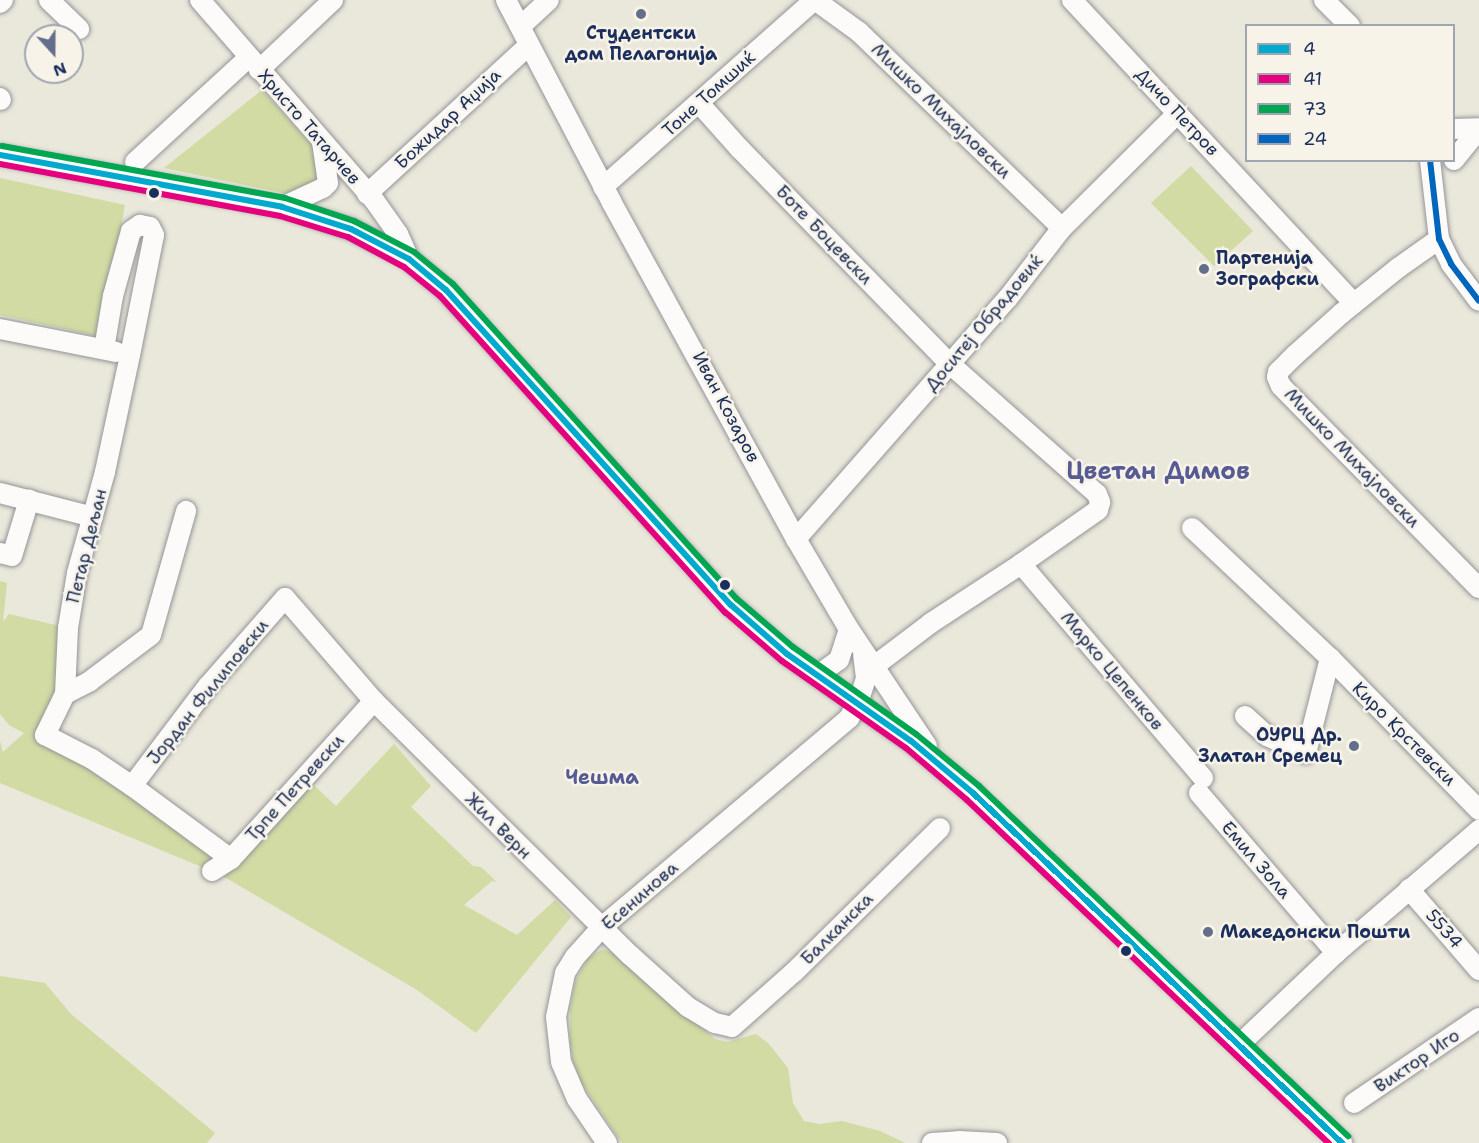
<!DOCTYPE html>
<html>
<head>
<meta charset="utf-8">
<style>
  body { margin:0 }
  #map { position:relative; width:1479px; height:1143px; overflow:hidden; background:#eae7db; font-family:"Shantell Sans",sans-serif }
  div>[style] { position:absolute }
  .green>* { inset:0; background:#d1dba3 }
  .roads { filter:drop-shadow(0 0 2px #939597) drop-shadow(0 0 2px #939597) }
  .minor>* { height:20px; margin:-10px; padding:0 10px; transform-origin:10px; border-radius:10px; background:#fcfbfa }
  .bus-1>* { height:6px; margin:-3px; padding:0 3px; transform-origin:3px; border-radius:3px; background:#00a9ce }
  .bus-2>* { height:6px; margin:-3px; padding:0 3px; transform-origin:3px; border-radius:3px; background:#e5007d }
  .bus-3>* { height:6px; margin:-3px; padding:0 3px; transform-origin:3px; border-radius:3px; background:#00a651 }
  .bus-4>* { height:6px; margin:-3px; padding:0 3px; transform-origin:3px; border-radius:3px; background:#0065bd }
  .dots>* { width:16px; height:16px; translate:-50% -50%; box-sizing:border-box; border:3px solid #f7f3e8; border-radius:50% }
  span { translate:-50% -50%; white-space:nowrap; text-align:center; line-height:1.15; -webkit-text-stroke:5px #f7f3e8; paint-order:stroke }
  .poi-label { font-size:18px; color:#1b2f5e; font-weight:700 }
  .left { translate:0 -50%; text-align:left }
  .right { translate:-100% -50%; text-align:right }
  .street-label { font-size:18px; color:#1b2f5e }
  .neighbourhood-label { font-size:20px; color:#565c93; font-weight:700 }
  .district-label { font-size:24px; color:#565c93; font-weight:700 }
  .legend { position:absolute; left:1245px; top:24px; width:210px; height:138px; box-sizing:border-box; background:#f7f3e8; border:2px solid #9fa5b1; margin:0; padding:8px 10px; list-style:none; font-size:18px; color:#1b2f5e }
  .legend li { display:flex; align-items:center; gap:12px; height:30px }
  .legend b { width:30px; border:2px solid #9fa5b1 }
  .north { position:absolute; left:24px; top:24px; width:60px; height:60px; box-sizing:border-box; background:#f7f3e8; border:2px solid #9fa5b1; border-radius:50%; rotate:159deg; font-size:16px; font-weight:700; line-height:24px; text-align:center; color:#1b2f5e }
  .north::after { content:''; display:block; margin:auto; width:21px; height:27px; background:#636f8a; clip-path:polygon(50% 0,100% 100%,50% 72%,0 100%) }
</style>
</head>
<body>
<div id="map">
  <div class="green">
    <i style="clip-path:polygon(262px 90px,313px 147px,318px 179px,314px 185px,284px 193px,164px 168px)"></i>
    <i style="clip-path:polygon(1191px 166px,1253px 231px,1214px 266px,1151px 203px)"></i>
    <i style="clip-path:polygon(0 178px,125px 205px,102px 337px,0 315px)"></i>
    <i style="clip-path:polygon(0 581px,7px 583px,3px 622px,9px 614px,68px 628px,65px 694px,45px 735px,230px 859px,305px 777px,336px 806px,394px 744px,431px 786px,411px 807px,473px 866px,481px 867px,497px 882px,492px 881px,464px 905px,517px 935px,555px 900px,571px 917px,476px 1033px,417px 990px,221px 875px,0 783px,0 741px,3px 752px,24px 733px,9px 725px,0 714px)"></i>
    <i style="clip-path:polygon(603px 949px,611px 952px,715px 1039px,727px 1042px,756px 1034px,768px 1043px,788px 1068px,793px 1103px,804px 1121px,819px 1124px,842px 1121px,880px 1131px,905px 1143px,622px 1143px,582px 1084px,573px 1062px,570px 1042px,570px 1009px,575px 982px,588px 958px)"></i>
    <i style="clip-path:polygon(0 976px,45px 983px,71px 1014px,215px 1133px,207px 1143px,0 1143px)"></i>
  </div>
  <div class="roads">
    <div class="minor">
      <i style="left:49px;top:0;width:42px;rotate:44deg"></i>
      <i style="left:200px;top:0;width:265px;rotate:49deg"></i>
      <i style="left:374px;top:200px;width:42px;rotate:54.8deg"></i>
      <i style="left:398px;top:234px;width:27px;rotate:66deg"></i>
      <i style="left:506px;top:0;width:229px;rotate:62.4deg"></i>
      <i style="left:612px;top:203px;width:383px;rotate:61.3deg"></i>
      <i style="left:796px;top:539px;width:101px;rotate:59.6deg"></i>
      <i style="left:847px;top:626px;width:144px;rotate:56.3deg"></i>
      <i style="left:815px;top:0;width:54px;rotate:36deg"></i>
      <i style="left:859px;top:32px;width:282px;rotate:44deg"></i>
      <i style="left:1072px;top:0;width:414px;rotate:47.1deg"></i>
      <i style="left:1324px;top:0;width:37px;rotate:45deg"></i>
      <i style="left:0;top:3px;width:4px;rotate:-45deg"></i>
      <i style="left:521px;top:26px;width:38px;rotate:-43deg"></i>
      <i style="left:259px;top:70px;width:102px;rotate:-43.4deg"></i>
      <i style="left:0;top:98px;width:2px;rotate:63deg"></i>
      <i style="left:699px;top:103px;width:62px;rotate:48.3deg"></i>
      <i style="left:740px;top:149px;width:301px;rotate:45.7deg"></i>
      <i style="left:950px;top:364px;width:196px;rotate:41.5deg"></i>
      <i style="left:1097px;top:494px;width:9px;rotate:69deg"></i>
      <i style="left:1100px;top:502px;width:8px;rotate:104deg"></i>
      <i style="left:1098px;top:510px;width:94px;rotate:145deg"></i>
      <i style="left:1454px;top:129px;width:25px;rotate:-2deg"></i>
      <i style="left:0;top:155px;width:287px;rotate:10.4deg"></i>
      <i style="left:282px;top:207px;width:72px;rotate:17.7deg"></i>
      <i style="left:351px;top:229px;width:65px;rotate:27.3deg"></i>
      <i style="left:409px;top:259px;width:48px;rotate:40deg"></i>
      <i style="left:446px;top:290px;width:425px;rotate:47.9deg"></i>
      <i style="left:731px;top:605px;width:74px;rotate:41.2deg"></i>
      <i style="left:787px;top:654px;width:151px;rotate:35.1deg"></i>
      <i style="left:911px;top:741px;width:81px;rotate:40deg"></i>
      <i style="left:973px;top:793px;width:509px;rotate:43.49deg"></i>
      <i style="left:1430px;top:160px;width:80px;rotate:83.5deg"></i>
      <i style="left:1439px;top:239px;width:28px;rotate:64deg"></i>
      <i style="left:1451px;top:264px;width:46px;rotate:52.9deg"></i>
      <i style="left:1454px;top:160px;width:40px;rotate:-51deg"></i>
      <i style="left:135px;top:162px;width:154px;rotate:-42.6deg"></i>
      <i style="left:603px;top:187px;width:282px;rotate:-41.5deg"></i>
      <i style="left:367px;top:194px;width:220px;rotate:-42.6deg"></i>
      <i style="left:282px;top:207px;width:45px;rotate:-24.9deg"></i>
      <i style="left:323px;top:188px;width:7px;rotate:-45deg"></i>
      <i style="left:328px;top:183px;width:41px;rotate:-98.3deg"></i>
      <i style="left:1439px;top:239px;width:50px;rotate:144.7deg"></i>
      <i style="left:1398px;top:268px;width:72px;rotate:141.2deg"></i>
      <i style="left:1342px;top:313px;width:63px;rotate:138.2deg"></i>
      <i style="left:1295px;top:355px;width:24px;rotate:135deg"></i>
      <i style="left:1278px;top:372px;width:5px;rotate:101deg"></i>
      <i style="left:1277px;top:377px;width:10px;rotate:66deg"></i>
      <i style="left:1281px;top:386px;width:283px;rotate:45.6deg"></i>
      <i style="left:0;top:329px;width:118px;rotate:11.2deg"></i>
      <i style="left:104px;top:349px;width:54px;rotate:-80.4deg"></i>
      <i style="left:113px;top:296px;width:67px;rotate:-74.5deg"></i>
      <i style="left:131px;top:231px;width:11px;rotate:-34deg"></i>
      <i style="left:140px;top:225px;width:10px;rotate:11deg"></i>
      <i style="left:150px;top:227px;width:9px;rotate:63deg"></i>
      <i style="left:154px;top:235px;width:122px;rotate:101.3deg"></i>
      <i style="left:130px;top:355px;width:120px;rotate:102.1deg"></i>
      <i style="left:105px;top:472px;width:105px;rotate:105.5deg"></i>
      <i style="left:77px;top:573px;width:56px;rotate:99.3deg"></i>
      <i style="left:68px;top:628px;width:66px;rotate:92.6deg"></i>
      <i style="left:65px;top:694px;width:46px;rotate:116deg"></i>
      <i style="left:45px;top:735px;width:53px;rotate:27.1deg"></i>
      <i style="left:92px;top:759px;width:48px;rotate:34deg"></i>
      <i style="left:132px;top:786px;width:123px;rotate:36.4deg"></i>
      <i style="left:0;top:493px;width:96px;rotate:14.5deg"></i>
      <i style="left:1192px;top:528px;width:190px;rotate:43.3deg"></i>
      <i style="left:1330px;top:658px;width:213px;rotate:45.6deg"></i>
      <i style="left:796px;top:539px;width:321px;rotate:-48.7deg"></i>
      <i style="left:1008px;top:298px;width:88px;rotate:-52.4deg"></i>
      <i style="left:1062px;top:228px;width:163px;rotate:-44.8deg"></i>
      <i style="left:0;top:553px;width:12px;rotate:14deg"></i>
      <i style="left:12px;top:556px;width:59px;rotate:-73.1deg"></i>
      <i style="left:873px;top:667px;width:73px;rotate:-37.2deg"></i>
      <i style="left:931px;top:623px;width:108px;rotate:-33.2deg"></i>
      <i style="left:1021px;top:564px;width:281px;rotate:49.6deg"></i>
      <i style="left:818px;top:675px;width:26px;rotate:-36deg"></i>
      <i style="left:839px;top:660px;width:32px;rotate:-72deg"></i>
      <i style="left:65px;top:694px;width:28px;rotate:-27deg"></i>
      <i style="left:90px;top:681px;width:76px;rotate:-37deg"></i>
      <i style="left:151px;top:635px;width:129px;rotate:-74.2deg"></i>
      <i style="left:1245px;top:716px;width:30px;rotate:42deg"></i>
      <i style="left:1267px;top:736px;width:43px;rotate:23.6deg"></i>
      <i style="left:1306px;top:753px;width:98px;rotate:-75.8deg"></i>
      <i style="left:132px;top:786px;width:126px;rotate:-52.8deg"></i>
      <i style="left:208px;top:686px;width:117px;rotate:-48.8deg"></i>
      <i style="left:285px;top:598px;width:136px;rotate:49.2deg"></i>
      <i style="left:374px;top:701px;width:361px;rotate:44.8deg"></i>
      <i style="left:630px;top:955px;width:78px;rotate:41.9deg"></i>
      <i style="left:688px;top:1007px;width:31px;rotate:31deg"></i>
      <i style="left:715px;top:1023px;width:17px;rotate:13deg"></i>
      <i style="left:732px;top:1027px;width:83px;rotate:-41.6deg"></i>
      <i style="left:794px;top:972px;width:205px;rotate:-44.6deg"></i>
      <i style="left:1199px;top:793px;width:211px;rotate:49.4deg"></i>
      <i style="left:212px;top:871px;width:22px;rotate:-32deg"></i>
      <i style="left:231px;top:859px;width:213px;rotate:-47.9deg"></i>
      <i style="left:1409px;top:889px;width:107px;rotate:49.2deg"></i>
      <i style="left:1240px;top:1044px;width:132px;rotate:-43.5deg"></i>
      <i style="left:1336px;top:953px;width:189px;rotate:-40.7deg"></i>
      <i style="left:1354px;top:1103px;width:151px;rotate:-34.2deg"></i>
      <i style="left:607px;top:1143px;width:53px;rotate:-124.3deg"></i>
      <i style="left:577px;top:1099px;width:40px;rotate:-113.4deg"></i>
      <i style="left:561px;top:1062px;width:45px;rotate:-96.3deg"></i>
      <i style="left:556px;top:1017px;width:45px;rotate:-78.4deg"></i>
      <i style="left:565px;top:973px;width:19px;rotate:-58deg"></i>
      <i style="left:575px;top:957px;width:40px;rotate:-48deg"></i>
      <i style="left:602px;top:927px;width:324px;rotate:-40.2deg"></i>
      <i style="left:849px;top:718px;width:17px;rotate:-59deg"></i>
      <i style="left:858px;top:703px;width:26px;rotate:-72deg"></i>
      <i style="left:866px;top:678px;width:24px;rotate:-97deg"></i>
      <i style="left:932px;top:1143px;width:27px;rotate:-4deg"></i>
      <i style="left:959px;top:1141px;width:38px;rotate:3deg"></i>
    </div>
  </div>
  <div class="bus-1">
    <i style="left:0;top:155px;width:287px;rotate:10.4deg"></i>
    <i style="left:282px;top:207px;width:72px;rotate:17.7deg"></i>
    <i style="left:351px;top:229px;width:65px;rotate:27.3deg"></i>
    <i style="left:409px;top:259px;width:48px;rotate:40deg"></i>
    <i style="left:446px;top:290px;width:425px;rotate:47.9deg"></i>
    <i style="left:731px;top:605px;width:74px;rotate:41.2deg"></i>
    <i style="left:787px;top:654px;width:151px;rotate:35.1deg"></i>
    <i style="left:911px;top:741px;width:81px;rotate:40deg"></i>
    <i style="left:973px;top:793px;width:509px;rotate:43.49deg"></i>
  </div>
  <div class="bus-2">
    <i style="left:0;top:164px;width:285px;rotate:10.5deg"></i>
    <i style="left:280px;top:216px;width:71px;rotate:17.2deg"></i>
    <i style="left:348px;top:237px;width:64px;rotate:28.2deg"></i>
    <i style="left:404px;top:267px;width:46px;rotate:38.9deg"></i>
    <i style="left:440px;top:296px;width:426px;rotate:48deg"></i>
    <i style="left:725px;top:612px;width:75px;rotate:40.7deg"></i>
    <i style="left:782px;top:661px;width:151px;rotate:35.1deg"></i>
    <i style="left:906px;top:748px;width:80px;rotate:40.4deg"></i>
    <i style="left:967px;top:800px;width:499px;rotate:43.5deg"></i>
  </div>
  <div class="bus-3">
    <i style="left:2px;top:146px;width:288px;rotate:10.4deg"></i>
    <i style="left:285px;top:198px;width:73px;rotate:18.4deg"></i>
    <i style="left:354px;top:221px;width:68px;rotate:27.3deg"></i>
    <i style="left:414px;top:252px;width:50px;rotate:39.4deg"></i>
    <i style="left:453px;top:284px;width:424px;rotate:48deg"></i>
    <i style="left:737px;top:599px;width:74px;rotate:40.6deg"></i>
    <i style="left:793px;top:647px;width:151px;rotate:35.3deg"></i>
    <i style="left:916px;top:734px;width:82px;rotate:39.5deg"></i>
    <i style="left:979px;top:786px;width:509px;rotate:43.49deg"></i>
  </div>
  <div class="bus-4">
    <i style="left:1430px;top:160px;width:80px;rotate:83.5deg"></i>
    <i style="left:1439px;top:239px;width:28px;rotate:64deg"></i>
    <i style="left:1451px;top:264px;width:46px;rotate:52.9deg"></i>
  </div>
  <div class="dots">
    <i style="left:641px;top:14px;background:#636f8a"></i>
    <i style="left:154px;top:193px;background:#1b2f5e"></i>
    <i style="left:1204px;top:269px;background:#636f8a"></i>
    <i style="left:725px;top:585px;background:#1b2f5e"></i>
    <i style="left:1354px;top:746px;background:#636f8a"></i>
    <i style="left:1208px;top:932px;background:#636f8a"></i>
    <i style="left:1126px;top:951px;background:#1b2f5e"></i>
  </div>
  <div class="poi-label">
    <span style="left:641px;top:44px">Студентски<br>дом Пелагонија</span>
    <span class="left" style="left:1216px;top:269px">Партенија<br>Зографски</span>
    <span class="right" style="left:1342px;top:746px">ОУРЦ Др.<br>Златан Сремец</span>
    <span class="left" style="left:1220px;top:932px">Македонски Пошти</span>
  </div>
  <div class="street-label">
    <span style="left:709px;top:94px;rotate:-42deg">Тоне Томшиќ</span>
    <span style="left:941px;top:111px;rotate:44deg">Мишко Михајловски</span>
    <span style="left:1177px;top:112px;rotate:47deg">Дичо Петров</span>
    <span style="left:448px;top:119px;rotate:-43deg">Божидар Аџија</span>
    <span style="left:309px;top:127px;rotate:49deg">Христо Татарчев</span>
    <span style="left:824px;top:235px;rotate:46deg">Боте Боцевски</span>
    <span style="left:984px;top:323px;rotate:-50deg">Доситеј Обрадовиќ</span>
    <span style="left:726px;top:407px;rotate:62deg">Иван Козаров</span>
    <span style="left:1352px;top:458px;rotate:46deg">Мишко Михајловски</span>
    <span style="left:87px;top:546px;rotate:-76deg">Петар Дељан</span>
    <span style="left:1112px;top:671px;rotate:50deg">Марко Цепенков</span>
    <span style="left:208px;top:692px;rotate:-51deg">Јордан Филиповски</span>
    <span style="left:1404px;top:734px;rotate:45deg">Киро Крстевски</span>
    <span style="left:295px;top:788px;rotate:-48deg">Трпе Петревски</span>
    <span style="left:498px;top:826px;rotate:45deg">Жил Верн</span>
    <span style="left:1256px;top:860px;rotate:49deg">Емил Зола</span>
    <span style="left:640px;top:896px;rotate:-41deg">Есенинова</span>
    <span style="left:837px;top:929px;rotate:-45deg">Балканска</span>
    <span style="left:1444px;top:929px;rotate:49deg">5534</span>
    <span style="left:1417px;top:1061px;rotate:-34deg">Виктор Иго</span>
  </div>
  <div class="neighbourhood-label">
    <span style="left:602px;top:777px">Чешма</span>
  </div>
  <div class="district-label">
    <span style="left:1158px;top:472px">Цветан Димов</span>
  </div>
  <ul class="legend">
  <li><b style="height:8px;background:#00a9ce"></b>4</li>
  <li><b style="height:8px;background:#e5007d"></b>41</li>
  <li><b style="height:8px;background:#00a651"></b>73</li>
  <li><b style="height:8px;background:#0065bd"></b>24</li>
  </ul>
  <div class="north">N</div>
</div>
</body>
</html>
